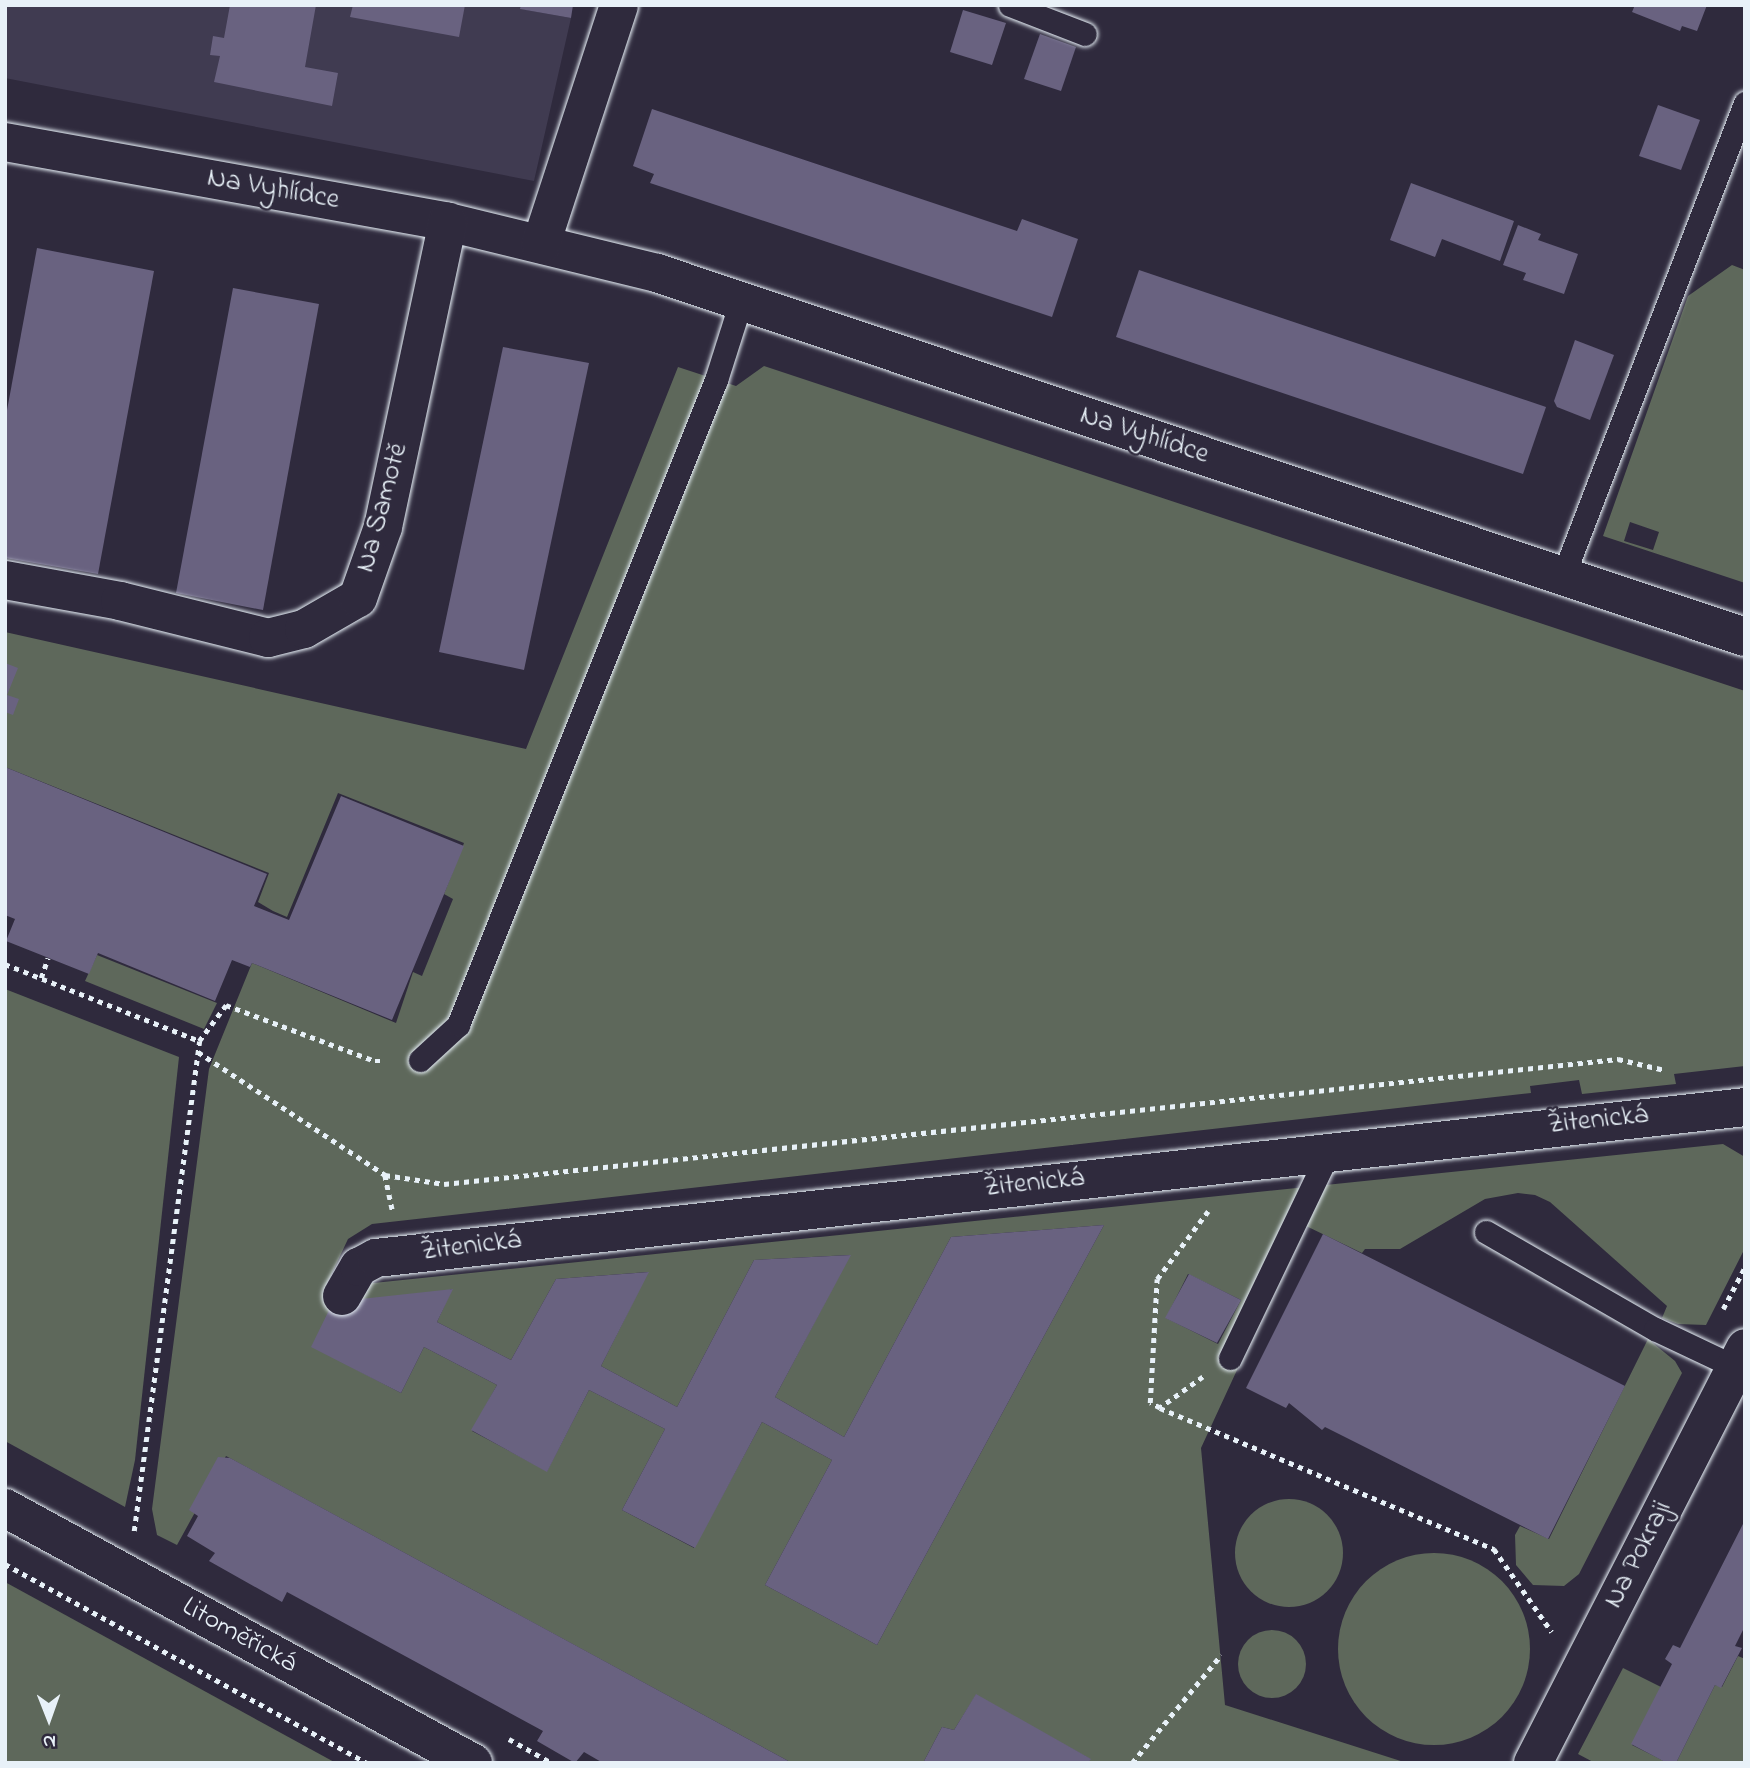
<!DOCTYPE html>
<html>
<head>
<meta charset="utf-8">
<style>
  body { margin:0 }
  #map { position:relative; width:1750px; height:1768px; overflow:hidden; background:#2f2a3d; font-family:"Indie Flower",sans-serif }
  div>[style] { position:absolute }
  .built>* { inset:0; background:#403b51 }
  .green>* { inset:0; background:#5e685b }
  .round { border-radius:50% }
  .building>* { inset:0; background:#696280 }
  .path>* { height:4.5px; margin-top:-2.25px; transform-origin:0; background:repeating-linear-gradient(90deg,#e8f1f8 0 5px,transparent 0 10px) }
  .roads { filter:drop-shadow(0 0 2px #e8f1f8) drop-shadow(0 0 2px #e8f1f8) }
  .service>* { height:23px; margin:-11.5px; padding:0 11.5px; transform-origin:11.5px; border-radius:11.5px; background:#2f2a3d }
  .minor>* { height:38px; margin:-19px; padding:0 19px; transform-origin:19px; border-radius:19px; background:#2f2a3d }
  .tertiary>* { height:38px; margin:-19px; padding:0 19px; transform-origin:19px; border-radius:19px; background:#2f2a3d }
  span { translate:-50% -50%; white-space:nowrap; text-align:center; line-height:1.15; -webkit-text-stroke:5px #2f2a3d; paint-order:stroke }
  .street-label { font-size:28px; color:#e8f1f8 }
  .frame { position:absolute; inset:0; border:7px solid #e8f1f8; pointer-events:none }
  .north { position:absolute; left:14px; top:1684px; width:70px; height:70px; -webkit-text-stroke:5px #2f2a3d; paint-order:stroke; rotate:179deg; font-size:19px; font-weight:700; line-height:28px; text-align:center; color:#e8f1f8 }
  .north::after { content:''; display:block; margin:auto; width:24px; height:32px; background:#e8f1f8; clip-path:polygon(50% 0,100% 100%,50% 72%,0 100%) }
</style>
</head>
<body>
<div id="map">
  <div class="built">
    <i style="clip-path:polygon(5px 5px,521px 5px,521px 9px,571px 18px,534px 181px,5px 78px)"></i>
  </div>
  <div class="green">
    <i style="clip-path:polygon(evenodd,1732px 265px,1745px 270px,1745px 583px,1603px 536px,1688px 296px,1732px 265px,1630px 522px,1659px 532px,1653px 550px,1624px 541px,1630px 522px)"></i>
    <i style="clip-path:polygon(evenodd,764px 366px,1745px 691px,1745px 1066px,1674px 1074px,1676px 1084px,1582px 1094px,1579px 1080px,1530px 1086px,1531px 1093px,372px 1224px,348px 1239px,325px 1288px,1723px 1144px,1745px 1157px,1745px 1248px,1706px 1325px,1678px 1324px,1662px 1318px,1667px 1306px,1550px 1202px,1535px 1195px,1518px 1193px,1485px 1199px,1400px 1249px,1365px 1249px,1362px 1253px,1304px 1225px,1201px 1448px,1225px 1705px,1407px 1763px,1088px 1763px,1090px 1759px,976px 1695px,954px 1730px,942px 1727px,923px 1763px,792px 1763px,226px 1456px,177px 1545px,157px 1535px,152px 1509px,209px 1069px,252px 963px,396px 1023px,413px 972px,422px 976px,453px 899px,444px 894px,464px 843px,338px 793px,287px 917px,273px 911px,258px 902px,269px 873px,5px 767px,5px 632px,526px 749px,678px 367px,736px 386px,764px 366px,1104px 1225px,877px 1645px,765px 1585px,832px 1460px,762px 1422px,694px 1548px,622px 1510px,665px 1429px,589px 1390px,547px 1471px,472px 1431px,497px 1385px,424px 1347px,401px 1393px,312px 1346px,452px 1289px,437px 1322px,511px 1360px,556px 1279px,648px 1272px,601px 1366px,677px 1407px,754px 1260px,850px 1255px,775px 1397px,844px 1437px,951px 1237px,1104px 1225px,764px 366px,1188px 1274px,1241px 1300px,1218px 1344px,1166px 1318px,1188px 1274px)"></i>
    <i style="clip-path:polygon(97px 955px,217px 1003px,204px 1029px,85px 981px)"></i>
    <i style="clip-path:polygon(5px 989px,179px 1057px,135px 1460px,125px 1507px,5px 1441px)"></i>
    <i style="clip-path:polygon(1648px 1339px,1675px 1361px,1682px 1373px,1579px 1574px,1564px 1586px,1533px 1585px,1516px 1565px,1515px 1535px,1520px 1526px,1549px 1539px)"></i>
    <i class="round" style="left:1235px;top:1499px;width:108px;height:108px"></i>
    <i class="round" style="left:1338px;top:1553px;width:192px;height:192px"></i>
    <i style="clip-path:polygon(5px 1582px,336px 1763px,5px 1763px)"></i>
    <i class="round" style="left:1238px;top:1630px;width:68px;height:68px"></i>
    <i style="clip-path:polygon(1738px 1656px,1745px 1659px,1745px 1763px,1676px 1763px,1715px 1685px,1722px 1687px)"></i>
    <i style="clip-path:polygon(1623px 1668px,1661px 1687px,1632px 1745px,1668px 1763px,1595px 1763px,1578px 1754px)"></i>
  </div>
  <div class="building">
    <i style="clip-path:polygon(230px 5px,316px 5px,305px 67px,338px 73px,332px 106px,214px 82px,220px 56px,210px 55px,213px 36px,224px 38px)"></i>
    <i style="clip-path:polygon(353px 5px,465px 5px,459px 37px,350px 17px)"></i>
    <i style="clip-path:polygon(521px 5px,573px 5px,571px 18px,520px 9px)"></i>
    <i style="clip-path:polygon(1635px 5px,1707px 5px,1697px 31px,1682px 26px,1680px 31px,1632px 12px)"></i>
    <i style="clip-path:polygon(963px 10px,1006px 23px,992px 65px,950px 52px)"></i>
    <i style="clip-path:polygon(1040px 34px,1076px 47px,1061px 91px,1024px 79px)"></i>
    <i style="clip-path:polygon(1658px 105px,1700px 120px,1681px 170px,1639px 156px)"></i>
    <i style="clip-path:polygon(652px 109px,1017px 231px,1022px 219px,1078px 239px,1052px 317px,650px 183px,654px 174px,633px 166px)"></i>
    <i style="clip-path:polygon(1411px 183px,1514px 221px,1500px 261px,1442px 239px,1435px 257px,1390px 240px)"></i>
    <i style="clip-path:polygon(1518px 225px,1541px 234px,1538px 240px,1578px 254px,1564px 294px,1523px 280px,1526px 273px,1503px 265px)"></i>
    <i style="clip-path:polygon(37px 248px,154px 271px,98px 574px,5px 558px,5px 421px)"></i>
    <i style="clip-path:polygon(1139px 270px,1546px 407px,1523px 474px,1116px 337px)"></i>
    <i style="clip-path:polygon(233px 288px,319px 304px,263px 610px,176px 593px)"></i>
    <i style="clip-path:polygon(1575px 340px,1614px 355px,1590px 420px,1557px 407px,1554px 401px)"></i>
    <i style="clip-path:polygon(503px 347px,589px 363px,524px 670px,439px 652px)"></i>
    <i style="clip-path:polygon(5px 663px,18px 668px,7px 695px,19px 699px,13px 715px,5px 712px)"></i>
    <i style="clip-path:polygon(5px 767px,267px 874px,254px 906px,289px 920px,341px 796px,464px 846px,392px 1020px,252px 963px,250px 967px,232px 960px,215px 1001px,98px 953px,89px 974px,6px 941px,15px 919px,5px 915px)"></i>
    <i style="clip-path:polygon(1104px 1225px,877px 1645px,765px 1585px,832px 1460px,762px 1422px,695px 1548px,622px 1510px,665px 1429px,589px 1390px,547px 1472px,471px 1430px,497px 1385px,424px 1347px,401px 1393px,311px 1347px,333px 1302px,453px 1289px,437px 1322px,511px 1360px,556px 1279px,649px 1272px,601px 1366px,677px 1407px,754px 1260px,851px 1255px,775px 1397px,844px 1437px,951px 1237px)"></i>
    <i style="clip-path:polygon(1323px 1234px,1625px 1386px,1548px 1539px,1325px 1427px,1322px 1430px,1289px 1403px,1286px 1408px,1246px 1388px)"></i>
    <i style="clip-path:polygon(1189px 1274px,1241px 1300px,1217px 1343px,1165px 1318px)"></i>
    <i style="clip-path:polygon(218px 1457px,230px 1458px,792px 1763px,603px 1763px,584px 1752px,575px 1763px,537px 1741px,543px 1731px,287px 1592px,282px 1602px,209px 1561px,215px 1553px,187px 1536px,198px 1516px,189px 1510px)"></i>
    <i style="clip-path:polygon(1745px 1520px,1745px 1626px,1735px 1646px,1742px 1648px,1721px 1688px,1715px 1685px,1676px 1763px,1667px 1763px,1631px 1744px,1672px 1664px,1665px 1659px,1673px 1645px,1680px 1648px)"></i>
    <i style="clip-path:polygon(976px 1694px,1091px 1759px,1088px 1763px,923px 1763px,942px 1727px,954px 1730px)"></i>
  </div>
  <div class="path">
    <i style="left:5px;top:964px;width:209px;rotate:21.6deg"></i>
    <i style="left:199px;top:1041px;width:45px;rotate:-53.1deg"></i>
    <i style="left:226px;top:1005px;width:159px;rotate:20.6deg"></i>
    <i style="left:375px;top:1061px;width:10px"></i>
    <i style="left:41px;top:978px;width:21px;rotate:-71deg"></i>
    <i style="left:198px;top:1052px;width:224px;rotate:33.3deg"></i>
    <i style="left:385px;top:1175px;width:39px;rotate:78deg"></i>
    <i style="left:385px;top:1175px;width:60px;rotate:8.7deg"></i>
    <i style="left:444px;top:1184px;width:1181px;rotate:-6.08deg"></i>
    <i style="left:1618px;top:1059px;width:48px;rotate:13.2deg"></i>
    <i style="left:1723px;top:1309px;width:47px;rotate:-62.4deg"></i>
    <i style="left:1203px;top:1377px;width:53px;rotate:144.2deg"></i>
    <i style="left:1160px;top:1408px;width:11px;rotate:-153deg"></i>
    <i style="left:1150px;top:1403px;width:124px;rotate:-86.8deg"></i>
    <i style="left:1157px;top:1279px;width:85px;rotate:-53.1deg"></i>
    <i style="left:1160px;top:1408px;width:363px;rotate:22.9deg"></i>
    <i style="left:1494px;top:1549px;width:101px;rotate:55.1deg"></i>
    <i style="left:134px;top:1531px;width:494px;rotate:-82.4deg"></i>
    <i style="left:5px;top:1564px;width:413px;rotate:28.8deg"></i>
    <i style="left:509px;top:1739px;width:49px;rotate:29.2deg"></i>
    <i style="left:1132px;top:1763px;width:140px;rotate:-50.5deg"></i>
  </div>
  <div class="roads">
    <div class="service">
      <i style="left:1010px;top:5px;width:80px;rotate:21.1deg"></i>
      <i style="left:1563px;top:576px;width:507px;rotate:-68.95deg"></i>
      <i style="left:420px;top:1060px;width:52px;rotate:-42.6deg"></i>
      <i style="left:458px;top:1025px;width:695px;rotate:-68.2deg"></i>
      <i style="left:716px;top:380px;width:83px;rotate:-72.4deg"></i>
      <i style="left:1486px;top:1232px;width:195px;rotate:29.9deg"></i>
      <i style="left:1655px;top:1329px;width:89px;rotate:25.4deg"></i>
      <i style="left:1230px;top:1358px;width:229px;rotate:-64.4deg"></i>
    </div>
    <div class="minor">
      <i style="left:5px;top:142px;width:450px;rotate:10.2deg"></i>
      <i style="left:448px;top:222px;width:215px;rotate:13.7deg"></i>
      <i style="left:657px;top:273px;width:1147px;rotate:18.5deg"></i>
      <i style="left:541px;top:244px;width:251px;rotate:-71.9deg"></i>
      <i style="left:5px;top:580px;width:117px;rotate:10.3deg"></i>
      <i style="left:120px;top:601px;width:153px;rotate:14deg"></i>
      <i style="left:268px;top:638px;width:37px;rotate:-14deg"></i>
      <i style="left:304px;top:629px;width:62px;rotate:-29.9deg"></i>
      <i style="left:358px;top:598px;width:75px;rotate:-70.6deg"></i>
      <i style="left:383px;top:527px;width:312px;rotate:-78deg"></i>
      <i style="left:342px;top:1296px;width:34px;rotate:-60deg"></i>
      <i style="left:359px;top:1267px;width:19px;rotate:-28deg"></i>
      <i style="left:376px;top:1258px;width:1377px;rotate:-6.29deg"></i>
    </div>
    <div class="tertiary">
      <i style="left:5px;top:1508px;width:533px;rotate:28.58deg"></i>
      <i style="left:1533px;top:1763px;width:466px;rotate:-62.9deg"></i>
    </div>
  </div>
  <div class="street-label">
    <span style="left:273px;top:190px;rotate:10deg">Na Vyhlídce</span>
    <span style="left:1144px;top:436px;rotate:18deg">Na Vyhlídce</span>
    <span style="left:383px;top:508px;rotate:-75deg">Na Samotě</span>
    <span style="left:1598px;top:1121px;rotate:-6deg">Žitenická</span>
    <span style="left:1034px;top:1184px;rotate:-6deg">Žitenická</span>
    <span style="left:471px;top:1247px;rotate:-7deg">Žitenická</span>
    <span style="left:1639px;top:1555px;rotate:-63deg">Na Pokraji</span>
    <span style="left:239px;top:1636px;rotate:29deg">Litoměřická</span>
  </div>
  <div class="frame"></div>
  <div class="north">N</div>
</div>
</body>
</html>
